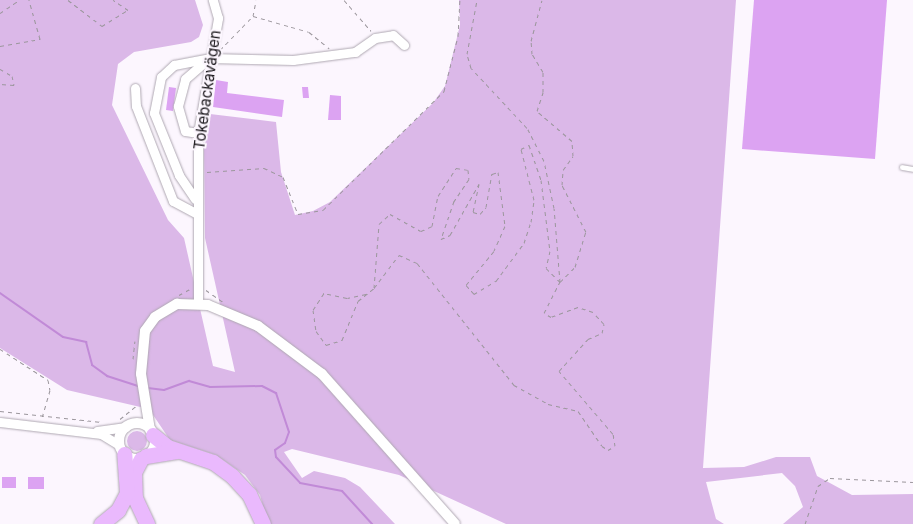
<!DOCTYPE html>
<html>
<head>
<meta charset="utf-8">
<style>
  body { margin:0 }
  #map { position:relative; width:913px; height:524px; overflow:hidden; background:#fcf6fe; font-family:Inter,sans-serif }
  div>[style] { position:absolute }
  .green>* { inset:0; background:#dbb8e8 }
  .round { border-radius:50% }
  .stream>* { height:2px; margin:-1px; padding:0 1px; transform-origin:1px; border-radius:1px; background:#c18ad7 }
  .building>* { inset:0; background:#dca3f2 }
  .path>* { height:1px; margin-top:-0.5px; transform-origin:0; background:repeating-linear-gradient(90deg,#9b969c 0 4px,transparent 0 8px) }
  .roads { filter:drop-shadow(0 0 1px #afa8b2) drop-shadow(0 0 1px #afa8b2) }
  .service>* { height:4.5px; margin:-2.25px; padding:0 2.25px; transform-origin:2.25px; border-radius:2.25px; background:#fff }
  .minor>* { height:9px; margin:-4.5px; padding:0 4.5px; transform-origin:4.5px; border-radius:4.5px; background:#fff }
  .tertiary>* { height:10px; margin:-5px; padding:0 5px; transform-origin:5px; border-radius:5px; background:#fff }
  .tertiary>.ring { margin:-5px; padding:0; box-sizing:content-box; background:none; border:10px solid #fff; border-radius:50% }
  .motorway>* { height:15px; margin:-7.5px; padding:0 7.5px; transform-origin:7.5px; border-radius:7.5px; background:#eab9fd }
  span { translate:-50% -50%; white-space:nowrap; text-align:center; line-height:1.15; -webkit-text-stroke:4px #fcf6fe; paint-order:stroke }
  .street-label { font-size:15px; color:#181519 }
</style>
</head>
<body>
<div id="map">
  <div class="green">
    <i style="clip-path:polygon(0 0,195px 0,203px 25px,199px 37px,191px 42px,134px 52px,118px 64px,112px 105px,168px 220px,184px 238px,213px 366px,235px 372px,205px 238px,204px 150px,210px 114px,276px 122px,281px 172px,295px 215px,313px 211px,330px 202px,433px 103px,445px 86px,460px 25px,459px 0,736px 0,703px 468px,744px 467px,776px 457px,810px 457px,817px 476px,852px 495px,913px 494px,913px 524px,783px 524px,803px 507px,795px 486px,782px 473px,706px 482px,716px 519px,724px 524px,506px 524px,399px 475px,292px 449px,284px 452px,302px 478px,314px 471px,345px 478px,360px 487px,395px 524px,268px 524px,260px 495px,245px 475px,216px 455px,170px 440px,149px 409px,67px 390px,0 348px)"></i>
    <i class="round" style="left:127px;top:431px;width:20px;height:20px"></i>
  </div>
  <div class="stream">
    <i style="left:0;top:293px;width:77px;rotate:34.9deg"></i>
    <i style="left:63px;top:337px;width:24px;rotate:12deg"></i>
    <i style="left:86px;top:342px;width:24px;rotate:75deg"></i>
    <i style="left:92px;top:365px;width:19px;rotate:36deg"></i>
    <i style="left:107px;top:376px;width:35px;rotate:18deg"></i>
    <i style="left:148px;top:388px;width:16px;rotate:7deg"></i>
    <i style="left:164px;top:390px;width:27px;rotate:-20deg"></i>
    <i style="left:189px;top:381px;width:22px;rotate:16deg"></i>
    <i style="left:210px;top:387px;width:52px;rotate:-1.1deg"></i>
    <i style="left:262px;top:386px;width:16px;rotate:27deg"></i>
    <i style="left:276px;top:393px;width:41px;rotate:71.6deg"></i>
    <i style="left:289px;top:432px;width:12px;rotate:110deg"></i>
    <i style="left:285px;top:443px;width:12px;rotate:145deg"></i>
    <i style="left:275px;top:450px;width:7px;rotate:82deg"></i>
    <i style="left:276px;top:457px;width:35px;rotate:47deg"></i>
    <i style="left:300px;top:483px;width:43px;rotate:10.8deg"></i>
    <i style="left:342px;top:491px;width:45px;rotate:47.7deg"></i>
  </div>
  <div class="building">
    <i style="clip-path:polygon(754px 0,887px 0,875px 159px,742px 149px)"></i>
    <i style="clip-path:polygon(216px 80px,228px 82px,227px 93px,284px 100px,282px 117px,213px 107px)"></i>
    <i style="clip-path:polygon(169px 87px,176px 88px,173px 111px,166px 110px)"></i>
    <i style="clip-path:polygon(302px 87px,308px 87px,309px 98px,303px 98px)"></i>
    <i style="clip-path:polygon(330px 95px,341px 96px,341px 120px,328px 120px)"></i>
    <i style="clip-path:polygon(2px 477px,16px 477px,16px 488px,2px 488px)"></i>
    <i style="clip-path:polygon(28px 477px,44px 477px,44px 489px,28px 489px)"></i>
  </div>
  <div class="path">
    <i style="left:68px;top:0;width:43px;rotate:37.4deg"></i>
    <i style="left:102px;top:26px;width:31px;rotate:-32deg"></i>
    <i style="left:128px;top:10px;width:18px;rotate:-146deg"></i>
    <i style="left:344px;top:0;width:41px;rotate:48.9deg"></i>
    <i style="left:0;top:13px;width:23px;rotate:-34deg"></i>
    <i style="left:253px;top:16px;width:58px;rotate:15.9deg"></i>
    <i style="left:309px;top:32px;width:26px;rotate:39deg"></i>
    <i style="left:0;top:46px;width:41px;rotate:-9.9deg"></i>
    <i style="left:40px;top:39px;width:41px;rotate:-105.8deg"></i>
    <i style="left:220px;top:50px;width:47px;rotate:-45.9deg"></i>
    <i style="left:253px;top:16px;width:16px;rotate:-79deg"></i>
    <i style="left:0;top:69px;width:14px;rotate:30deg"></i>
    <i style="left:12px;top:76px;width:9px;rotate:77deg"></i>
    <i style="left:14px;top:85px;width:14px;rotate:-176deg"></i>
    <i style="left:207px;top:172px;width:57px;rotate:-4deg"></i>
    <i style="left:264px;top:168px;width:21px;rotate:25deg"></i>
    <i style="left:283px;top:177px;width:40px;rotate:68deg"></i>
    <i style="left:298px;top:214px;width:25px;rotate:-9deg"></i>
    <i style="left:323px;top:210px;width:170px;rotate:-44.5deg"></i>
    <i style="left:444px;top:91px;width:57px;rotate:-75.7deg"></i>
    <i style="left:458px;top:36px;width:36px;rotate:-87deg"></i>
    <i style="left:374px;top:288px;width:64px;rotate:-85.5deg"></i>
    <i style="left:379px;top:224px;width:15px;rotate:-42deg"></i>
    <i style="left:390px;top:214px;width:35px;rotate:29deg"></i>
    <i style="left:421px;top:231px;width:12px;rotate:-24deg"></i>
    <i style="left:432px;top:226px;width:31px;rotate:-79deg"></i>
    <i style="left:438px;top:196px;width:33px;rotate:-57deg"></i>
    <i style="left:456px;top:168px;width:12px;rotate:9deg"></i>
    <i style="left:468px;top:170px;width:9px;rotate:84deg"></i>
    <i style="left:469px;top:179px;width:27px;rotate:124deg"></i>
    <i style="left:454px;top:201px;width:40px;rotate:108.9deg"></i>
    <i style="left:441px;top:239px;width:10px;rotate:-24deg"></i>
    <i style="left:450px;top:235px;width:59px;rotate:-60.4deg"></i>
    <i style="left:479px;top:184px;width:29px;rotate:102deg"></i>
    <i style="left:473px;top:212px;width:7px;rotate:16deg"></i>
    <i style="left:480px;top:214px;width:9px;rotate:-49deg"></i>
    <i style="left:486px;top:207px;width:34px;rotate:-80deg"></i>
    <i style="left:492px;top:174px;width:6px;rotate:-18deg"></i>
    <i style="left:498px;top:172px;width:54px;rotate:82.6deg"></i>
    <i style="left:505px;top:226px;width:27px;rotate:114deg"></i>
    <i style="left:494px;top:251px;width:44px;rotate:129.5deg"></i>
    <i style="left:466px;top:285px;width:12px;rotate:48deg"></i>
    <i style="left:474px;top:294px;width:26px;rotate:-31deg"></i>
    <i style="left:496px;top:281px;width:47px;rotate:-53.6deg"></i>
    <i style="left:524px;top:243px;width:22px;rotate:-72deg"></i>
    <i style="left:531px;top:222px;width:22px;rotate:-82deg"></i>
    <i style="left:534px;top:200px;width:53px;rotate:-104.3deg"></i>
    <i style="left:521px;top:149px;width:9px;rotate:-27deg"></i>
    <i style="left:529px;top:145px;width:37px;rotate:71deg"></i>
    <i style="left:541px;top:180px;width:72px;rotate:82.8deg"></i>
    <i style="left:550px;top:251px;width:17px;rotate:103deg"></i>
    <i style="left:546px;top:268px;width:20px;rotate:45deg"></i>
    <i style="left:560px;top:282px;width:74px;rotate:-94.6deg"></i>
    <i style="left:554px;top:208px;width:48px;rotate:-102deg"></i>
    <i style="left:544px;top:161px;width:37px;rotate:-117deg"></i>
    <i style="left:527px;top:128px;width:82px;rotate:-133deg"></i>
    <i style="left:471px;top:68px;width:15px;rotate:-106deg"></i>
    <i style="left:467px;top:54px;width:55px;rotate:-79.5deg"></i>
    <i style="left:206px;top:290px;width:21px;rotate:35deg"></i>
    <i style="left:366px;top:294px;width:19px;rotate:168deg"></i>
    <i style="left:347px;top:298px;width:24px;rotate:-168deg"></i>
    <i style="left:324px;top:293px;width:20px;rotate:123deg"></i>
    <i style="left:313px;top:310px;width:21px;rotate:82deg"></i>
    <i style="left:316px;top:331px;width:17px;rotate:54deg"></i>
    <i style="left:326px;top:345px;width:17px;rotate:-17deg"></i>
    <i style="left:342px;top:340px;width:42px;rotate:-67.7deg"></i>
    <i style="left:358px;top:301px;width:21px;rotate:-39deg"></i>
    <i style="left:374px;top:288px;width:41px;rotate:-52.9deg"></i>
    <i style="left:399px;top:255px;width:20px;rotate:24deg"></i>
    <i style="left:417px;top:263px;width:156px;rotate:51.5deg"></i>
    <i style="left:514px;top:385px;width:39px;rotate:29deg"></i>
    <i style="left:548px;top:404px;width:31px;rotate:13deg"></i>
    <i style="left:578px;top:411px;width:42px;rotate:55.6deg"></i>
    <i style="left:602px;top:446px;width:7px;rotate:34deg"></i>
    <i style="left:608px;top:450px;width:8px;rotate:-30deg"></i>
    <i style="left:615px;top:446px;width:12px;rotate:-99deg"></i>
    <i style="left:613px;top:434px;width:83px;rotate:-130.6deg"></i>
    <i style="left:559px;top:371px;width:43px;rotate:-47.8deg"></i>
    <i style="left:588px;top:339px;width:15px;rotate:-23deg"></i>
    <i style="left:602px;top:333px;width:9px;rotate:-77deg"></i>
    <i style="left:604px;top:324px;width:16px;rotate:-133deg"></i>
    <i style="left:593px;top:312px;width:16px;rotate:-162deg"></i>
    <i style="left:578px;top:307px;width:29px;rotate:160deg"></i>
    <i style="left:551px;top:317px;width:8px;rotate:-150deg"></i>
    <i style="left:544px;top:313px;width:35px;rotate:-63deg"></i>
    <i style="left:560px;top:282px;width:21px;rotate:-45deg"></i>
    <i style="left:575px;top:267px;width:37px;rotate:-73deg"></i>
    <i style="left:586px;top:232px;width:53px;rotate:-117.1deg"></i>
    <i style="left:562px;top:185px;width:15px;rotate:-86deg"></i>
    <i style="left:563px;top:170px;width:17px;rotate:-54deg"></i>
    <i style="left:573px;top:156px;width:15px;rotate:-94deg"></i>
    <i style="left:572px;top:141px;width:46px;rotate:-139.4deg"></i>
    <i style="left:537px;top:111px;width:20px;rotate:-72deg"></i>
    <i style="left:543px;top:92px;width:20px;rotate:-90deg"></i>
    <i style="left:543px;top:72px;width:21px;rotate:-121deg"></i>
    <i style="left:532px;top:54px;width:13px;rotate:-94deg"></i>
    <i style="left:531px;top:41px;width:42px;rotate:-75deg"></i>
    <i style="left:179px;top:295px;width:13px;rotate:-29deg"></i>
    <i style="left:0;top:349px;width:57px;rotate:32.9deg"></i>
    <i style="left:48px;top:380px;width:10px;rotate:79deg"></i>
    <i style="left:50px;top:390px;width:29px;rotate:106deg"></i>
    <i style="left:133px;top:359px;width:18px;rotate:-84deg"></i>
    <i style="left:0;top:411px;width:102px;rotate:6.2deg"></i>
    <i style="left:120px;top:419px;width:22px;rotate:-39deg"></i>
    <i style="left:805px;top:524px;width:40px;rotate:-71.1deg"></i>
    <i style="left:818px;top:486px;width:14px;rotate:-34deg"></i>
    <i style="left:830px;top:478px;width:83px;rotate:2.8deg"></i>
  </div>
  <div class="roads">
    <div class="service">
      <i style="left:902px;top:167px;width:11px;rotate:10deg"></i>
    </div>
    <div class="minor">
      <i style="left:135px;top:88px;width:18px;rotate:87deg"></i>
      <i style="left:136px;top:106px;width:102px;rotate:68.7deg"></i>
      <i style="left:173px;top:201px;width:26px;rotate:28deg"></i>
      <i style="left:198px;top:133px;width:13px;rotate:-171deg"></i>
      <i style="left:185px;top:131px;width:26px;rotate:-106deg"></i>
      <i style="left:178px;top:106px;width:28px;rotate:-75deg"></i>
      <i style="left:185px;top:79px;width:32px;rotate:-41deg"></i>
      <i style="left:195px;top:199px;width:29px;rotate:-124deg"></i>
      <i style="left:179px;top:175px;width:67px;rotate:-112deg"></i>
      <i style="left:154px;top:113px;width:37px;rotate:-79deg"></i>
      <i style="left:161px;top:77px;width:18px;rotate:-43deg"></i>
      <i style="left:174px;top:65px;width:36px;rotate:-11deg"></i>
      <i style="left:209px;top:58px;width:84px;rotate:1.4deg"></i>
      <i style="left:293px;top:60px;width:63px;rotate:-7.4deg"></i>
      <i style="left:355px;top:52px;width:24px;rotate:-35deg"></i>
      <i style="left:375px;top:38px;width:18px;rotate:-9deg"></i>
      <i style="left:393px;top:35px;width:15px;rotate:42deg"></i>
      <i style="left:198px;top:302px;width:169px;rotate:-90deg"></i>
      <i style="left:198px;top:133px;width:117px;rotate:-80.1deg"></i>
      <i style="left:218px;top:18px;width:19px;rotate:-106deg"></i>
      <i style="left:0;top:422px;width:102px;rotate:6.8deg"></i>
      <i style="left:101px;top:434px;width:21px;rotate:31deg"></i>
      <i style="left:97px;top:431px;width:29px;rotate:-8deg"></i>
    </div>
    <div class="tertiary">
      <i class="ring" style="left:119px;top:423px;width:26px;height:26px"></i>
      <i style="left:150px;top:430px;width:57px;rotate:-99.1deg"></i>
      <i style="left:141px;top:374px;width:43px;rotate:-84.7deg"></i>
      <i style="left:145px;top:331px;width:17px;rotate:-54deg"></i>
      <i style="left:155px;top:317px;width:26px;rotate:-31deg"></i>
      <i style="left:177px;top:304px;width:31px;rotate:2deg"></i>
      <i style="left:208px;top:305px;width:54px;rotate:22.8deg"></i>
      <i style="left:258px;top:326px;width:80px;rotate:36.9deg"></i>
      <i style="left:322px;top:374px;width:200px;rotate:48.4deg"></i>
    </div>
    <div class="motorway">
      <i style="left:153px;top:435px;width:19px;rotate:39deg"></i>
      <i style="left:168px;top:447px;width:47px;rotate:18.4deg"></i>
      <i style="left:213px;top:462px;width:24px;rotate:36deg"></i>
      <i style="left:232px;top:476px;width:25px;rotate:47deg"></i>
      <i style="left:249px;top:494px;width:33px;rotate:65deg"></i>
      <i style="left:146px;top:456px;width:31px;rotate:-9deg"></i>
      <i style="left:141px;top:459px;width:15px;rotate:118deg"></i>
      <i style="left:134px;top:472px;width:26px;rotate:88deg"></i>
      <i style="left:135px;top:498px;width:29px;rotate:65deg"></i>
      <i style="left:101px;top:524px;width:22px;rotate:-39deg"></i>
      <i style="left:118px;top:510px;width:19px;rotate:-62deg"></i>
      <i style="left:127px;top:493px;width:39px;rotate:-94deg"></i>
    </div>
  </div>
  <div class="street-label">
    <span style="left:207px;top:90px;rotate:-82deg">Tokebackavägen</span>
  </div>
</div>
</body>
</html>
